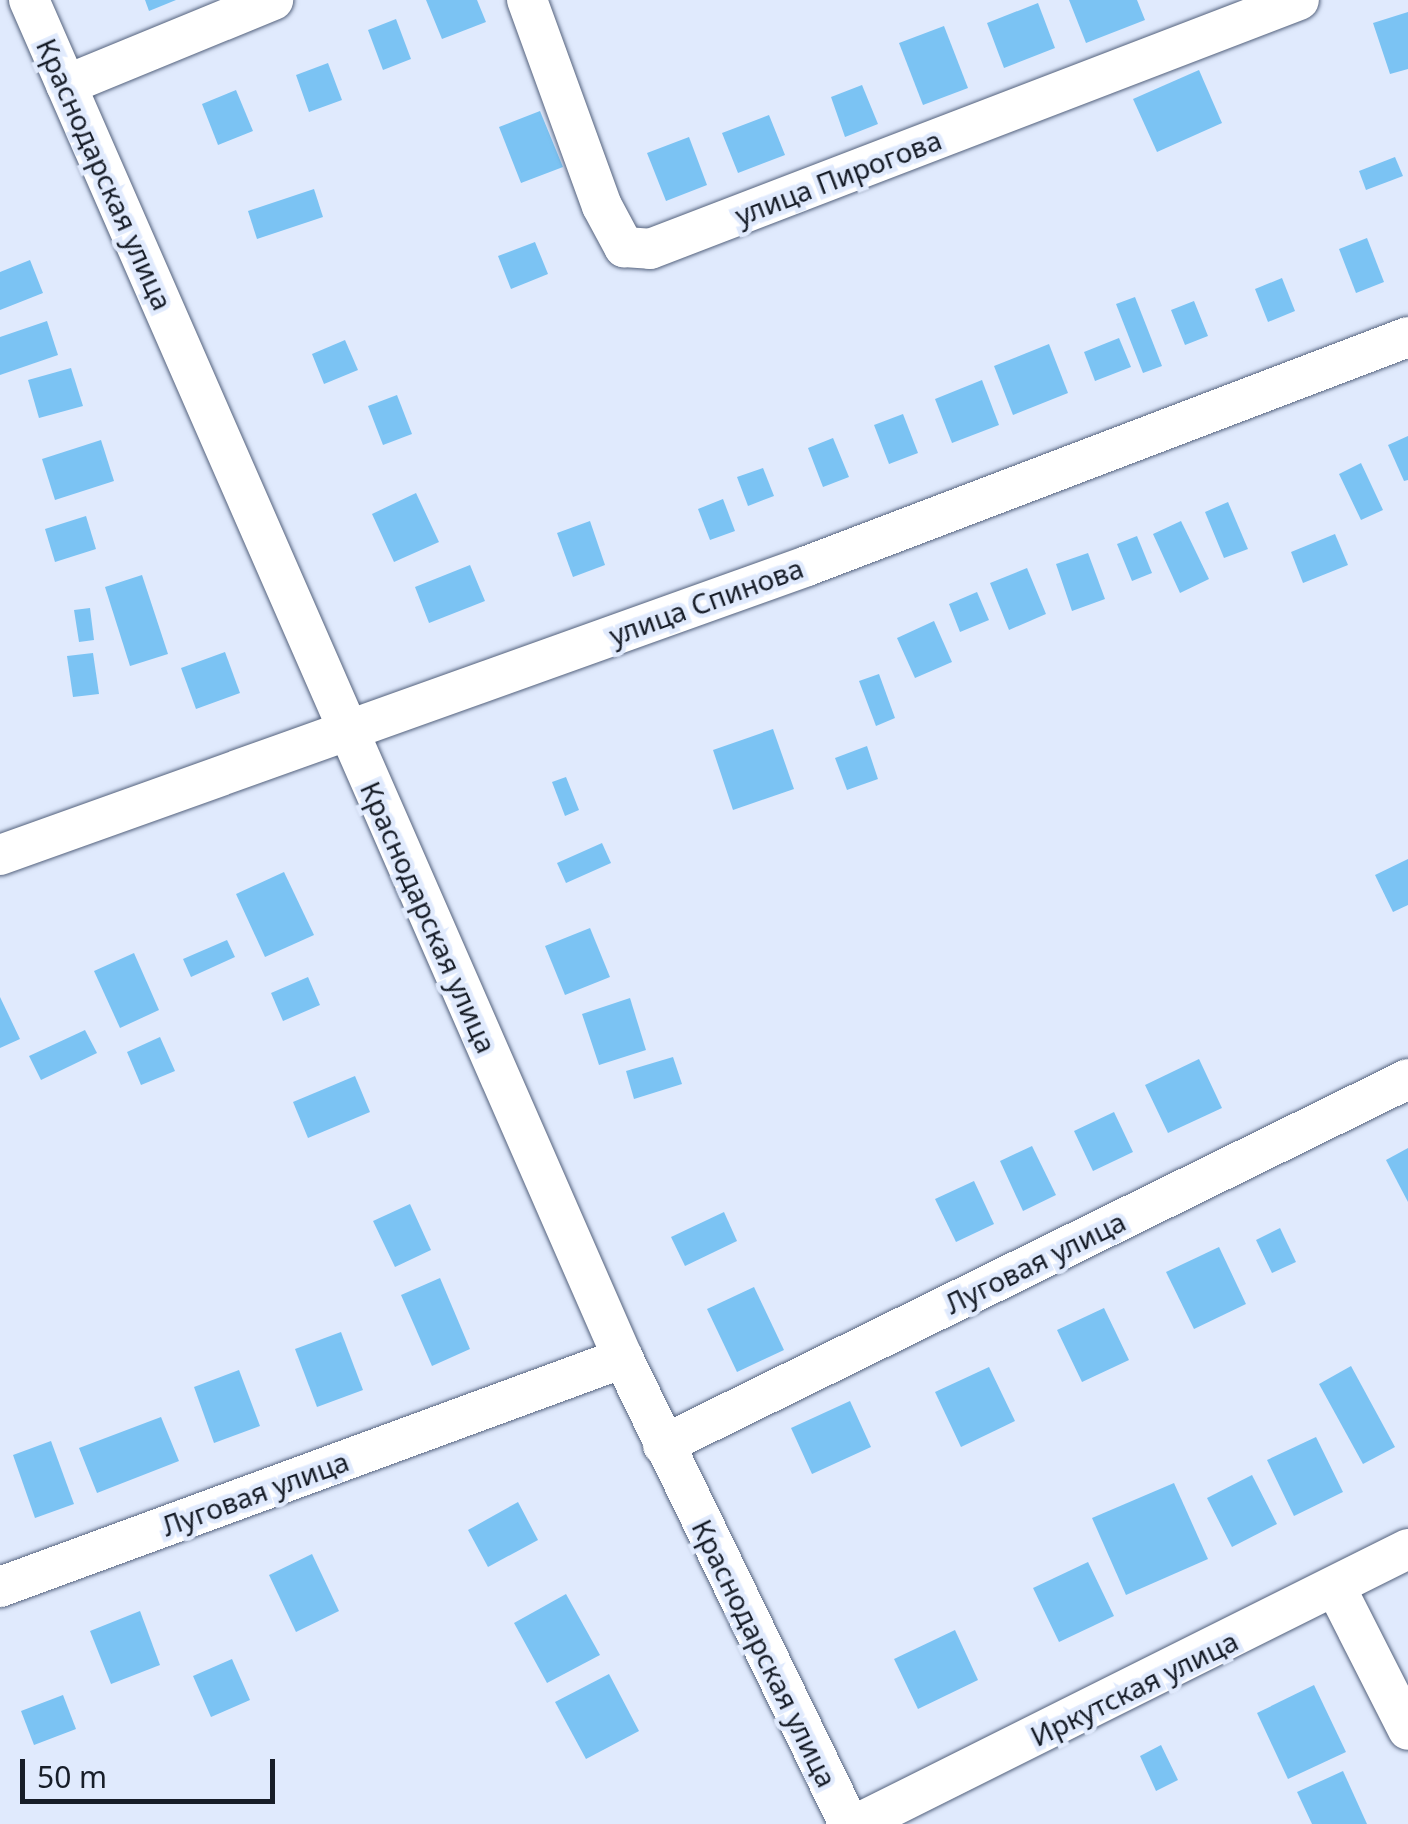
<!DOCTYPE html>
<html>
<head>
<meta charset="utf-8">
<style>
  body { margin:0 }
  #map { position:relative; width:1408px; height:1824px; overflow:hidden; background:#e0eafd; font-family:"Noto Sans",sans-serif }
  div>[style] { position:absolute }
  .building>* { inset:0; background:#7bc3f3 }
  .roads { filter:drop-shadow(0 0 2px #54627d) drop-shadow(0 0 2px #54627d) }
  .minor>* { height:40px; margin:-20px; padding:0 20px; transform-origin:20px; border-radius:20px; background:#fff }
  span { translate:-50% -50%; white-space:nowrap; text-align:center; line-height:1.15; -webkit-text-stroke:9px #e0eafd; paint-order:stroke }
  .street-label { font-size:28px; color:#171d28 }
  .scale { position:absolute; left:20px; top:1759px; width:255px; height:45px; box-sizing:border-box; border:5px solid #171d28; border-top:0; padding-left:12px; font-size:30px; line-height:35px; white-space:nowrap; color:#171d28; -webkit-text-stroke:8px #e0eafd; paint-order:stroke }
</style>
</head>
<body>
<div id="map">
  <div class="building">
    <i style="clip-path:polygon(145px 0,176px 0,149px 11px)"></i>
    <i style="clip-path:polygon(426px 0,477px 0,486px 22px,442px 39px)"></i>
    <i style="clip-path:polygon(1069px 0,1137px 0,1145px 20px,1086px 43px)"></i>
    <i style="clip-path:polygon(1038px 3px,1055px 48px,1004px 68px,987px 23px)"></i>
    <i style="clip-path:polygon(1408px 12px,1408px 69px,1390px 74px,1373px 23px)"></i>
    <i style="clip-path:polygon(396px 19px,411px 59px,383px 70px,368px 30px)"></i>
    <i style="clip-path:polygon(944px 26px,968px 88px,923px 105px,899px 43px)"></i>
    <i style="clip-path:polygon(328px 63px,342px 100px,309px 112px,296px 75px)"></i>
    <i style="clip-path:polygon(1199px 70px,1222px 123px,1157px 152px,1133px 99px)"></i>
    <i style="clip-path:polygon(862px 85px,878px 124px,845px 137px,831px 97px)"></i>
    <i style="clip-path:polygon(236px 90px,253px 131px,218px 145px,202px 104px)"></i>
    <i style="clip-path:polygon(540px 111px,563px 167px,521px 183px,499px 127px)"></i>
    <i style="clip-path:polygon(769px 115px,785px 155px,738px 173px,722px 133px)"></i>
    <i style="clip-path:polygon(689px 137px,707px 185px,666px 201px,647px 153px)"></i>
    <i style="clip-path:polygon(1395px 157px,1403px 176px,1366px 190px,1359px 171px)"></i>
    <i style="clip-path:polygon(314px 189px,323px 217px,257px 239px,248px 211px)"></i>
    <i style="clip-path:polygon(1367px 238px,1384px 282px,1356px 293px,1339px 249px)"></i>
    <i style="clip-path:polygon(535px 242px,548px 274px,511px 289px,498px 256px)"></i>
    <i style="clip-path:polygon(30px 260px,43px 293px,0 310px,0 272px)"></i>
    <i style="clip-path:polygon(1282px 278px,1295px 311px,1268px 322px,1255px 289px)"></i>
    <i style="clip-path:polygon(1135px 297px,1162px 366px,1143px 373px,1116px 304px)"></i>
    <i style="clip-path:polygon(1194px 301px,1208px 336px,1185px 345px,1171px 310px)"></i>
    <i style="clip-path:polygon(47px 321px,58px 355px,0 375px,0 337px)"></i>
    <i style="clip-path:polygon(1119px 338px,1131px 367px,1095px 381px,1084px 352px)"></i>
    <i style="clip-path:polygon(345px 340px,358px 370px,324px 384px,312px 354px)"></i>
    <i style="clip-path:polygon(1049px 344px,1068px 393px,1013px 415px,994px 366px)"></i>
    <i style="clip-path:polygon(71px 368px,83px 406px,39px 418px,28px 380px)"></i>
    <i style="clip-path:polygon(982px 380px,999px 425px,952px 443px,935px 399px)"></i>
    <i style="clip-path:polygon(397px 395px,412px 434px,383px 445px,368px 406px)"></i>
    <i style="clip-path:polygon(903px 414px,918px 453px,889px 464px,874px 425px)"></i>
    <i style="clip-path:polygon(1408px 436px,1408px 480px,1404px 481px,1388px 445px)"></i>
    <i style="clip-path:polygon(833px 438px,849px 477px,823px 487px,808px 448px)"></i>
    <i style="clip-path:polygon(101px 440px,114px 481px,55px 500px,42px 459px)"></i>
    <i style="clip-path:polygon(1361px 463px,1383px 510px,1361px 520px,1339px 474px)"></i>
    <i style="clip-path:polygon(763px 468px,774px 496px,748px 506px,737px 477px)"></i>
    <i style="clip-path:polygon(416px 493px,439px 542px,394px 562px,372px 514px)"></i>
    <i style="clip-path:polygon(723px 499px,735px 531px,710px 540px,698px 509px)"></i>
    <i style="clip-path:polygon(1228px 502px,1248px 549px,1224px 558px,1205px 512px)"></i>
    <i style="clip-path:polygon(86px 516px,96px 549px,55px 562px,45px 529px)"></i>
    <i style="clip-path:polygon(590px 521px,605px 565px,573px 577px,557px 533px)"></i>
    <i style="clip-path:polygon(1181px 521px,1209px 579px,1180px 593px,1153px 534px)"></i>
    <i style="clip-path:polygon(1335px 534px,1348px 565px,1303px 583px,1291px 552px)"></i>
    <i style="clip-path:polygon(1137px 536px,1152px 573px,1132px 581px,1117px 544px)"></i>
    <i style="clip-path:polygon(1088px 553px,1105px 599px,1072px 611px,1056px 564px)"></i>
    <i style="clip-path:polygon(470px 565px,485px 601px,429px 623px,415px 587px)"></i>
    <i style="clip-path:polygon(1027px 568px,1046px 614px,1009px 630px,990px 583px)"></i>
    <i style="clip-path:polygon(142px 575px,168px 654px,130px 666px,105px 587px)"></i>
    <i style="clip-path:polygon(977px 592px,989px 620px,960px 632px,949px 604px)"></i>
    <i style="clip-path:polygon(90px 608px,94px 640px,79px 642px,74px 610px)"></i>
    <i style="clip-path:polygon(934px 621px,952px 662px,915px 678px,897px 638px)"></i>
    <i style="clip-path:polygon(225px 652px,240px 693px,196px 709px,181px 668px)"></i>
    <i style="clip-path:polygon(93px 653px,99px 694px,73px 697px,67px 656px)"></i>
    <i style="clip-path:polygon(879px 674px,895px 718px,876px 726px,859px 681px)"></i>
    <i style="clip-path:polygon(773px 729px,794px 789px,733px 810px,713px 750px)"></i>
    <i style="clip-path:polygon(867px 746px,878px 779px,847px 790px,835px 758px)"></i>
    <i style="clip-path:polygon(566px 777px,579px 810px,565px 816px,552px 782px)"></i>
    <i style="clip-path:polygon(602px 843px,611px 863px,566px 883px,557px 863px)"></i>
    <i style="clip-path:polygon(1408px 859px,1408px 905px,1393px 912px,1375px 875px)"></i>
    <i style="clip-path:polygon(284px 872px,314px 935px,265px 957px,236px 894px)"></i>
    <i style="clip-path:polygon(590px 928px,610px 977px,565px 995px,545px 946px)"></i>
    <i style="clip-path:polygon(227px 940px,235px 957px,191px 977px,183px 959px)"></i>
    <i style="clip-path:polygon(134px 953px,159px 1010px,120px 1028px,94px 971px)"></i>
    <i style="clip-path:polygon(308px 977px,320px 1005px,283px 1021px,271px 993px)"></i>
    <i style="clip-path:polygon(0 997px,20px 1039px,0 1048px)"></i>
    <i style="clip-path:polygon(630px 998px,646px 1050px,599px 1065px,582px 1014px)"></i>
    <i style="clip-path:polygon(85px 1030px,97px 1053px,41px 1080px,29px 1056px)"></i>
    <i style="clip-path:polygon(160px 1037px,175px 1071px,141px 1085px,127px 1052px)"></i>
    <i style="clip-path:polygon(673px 1057px,682px 1084px,634px 1099px,626px 1071px)"></i>
    <i style="clip-path:polygon(1199px 1059px,1222px 1108px,1168px 1133px,1145px 1085px)"></i>
    <i style="clip-path:polygon(355px 1076px,370px 1112px,308px 1138px,293px 1102px)"></i>
    <i style="clip-path:polygon(1114px 1112px,1133px 1152px,1093px 1171px,1074px 1131px)"></i>
    <i style="clip-path:polygon(1032px 1146px,1056px 1195px,1023px 1211px,1000px 1161px)"></i>
    <i style="clip-path:polygon(1408px 1148px,1408px 1202px,1386px 1160px)"></i>
    <i style="clip-path:polygon(974px 1181px,994px 1224px,956px 1242px,935px 1199px)"></i>
    <i style="clip-path:polygon(410px 1204px,431px 1250px,395px 1267px,373px 1221px)"></i>
    <i style="clip-path:polygon(724px 1212px,737px 1241px,685px 1266px,671px 1237px)"></i>
    <i style="clip-path:polygon(1280px 1228px,1296px 1262px,1272px 1273px,1256px 1240px)"></i>
    <i style="clip-path:polygon(1219px 1247px,1246px 1304px,1194px 1329px,1166px 1272px)"></i>
    <i style="clip-path:polygon(440px 1278px,470px 1349px,432px 1366px,401px 1295px)"></i>
    <i style="clip-path:polygon(754px 1287px,784px 1350px,737px 1372px,707px 1309px)"></i>
    <i style="clip-path:polygon(1104px 1308px,1129px 1360px,1082px 1382px,1057px 1330px)"></i>
    <i style="clip-path:polygon(341px 1332px,363px 1390px,317px 1407px,295px 1349px)"></i>
    <i style="clip-path:polygon(1351px 1366px,1395px 1447px,1363px 1464px,1319px 1384px)"></i>
    <i style="clip-path:polygon(989px 1367px,1015px 1421px,961px 1447px,935px 1392px)"></i>
    <i style="clip-path:polygon(239px 1370px,260px 1426px,214px 1443px,194px 1387px)"></i>
    <i style="clip-path:polygon(850px 1401px,871px 1447px,812px 1474px,791px 1428px)"></i>
    <i style="clip-path:polygon(161px 1417px,179px 1461px,97px 1493px,79px 1448px)"></i>
    <i style="clip-path:polygon(1316px 1437px,1343px 1492px,1294px 1516px,1267px 1460px)"></i>
    <i style="clip-path:polygon(51px 1441px,74px 1504px,35px 1518px,13px 1455px)"></i>
    <i style="clip-path:polygon(1252px 1475px,1277px 1524px,1232px 1547px,1207px 1498px)"></i>
    <i style="clip-path:polygon(1174px 1483px,1208px 1559px,1126px 1595px,1092px 1518px)"></i>
    <i style="clip-path:polygon(518px 1502px,538px 1540px,488px 1567px,468px 1530px)"></i>
    <i style="clip-path:polygon(312px 1554px,339px 1611px,296px 1632px,269px 1575px)"></i>
    <i style="clip-path:polygon(1088px 1562px,1114px 1616px,1059px 1642px,1033px 1588px)"></i>
    <i style="clip-path:polygon(566px 1594px,600px 1655px,547px 1683px,514px 1623px)"></i>
    <i style="clip-path:polygon(140px 1611px,160px 1665px,111px 1684px,90px 1631px)"></i>
    <i style="clip-path:polygon(955px 1630px,978px 1680px,918px 1709px,894px 1659px)"></i>
    <i style="clip-path:polygon(232px 1659px,250px 1700px,211px 1717px,193px 1676px)"></i>
    <i style="clip-path:polygon(609px 1674px,639px 1731px,586px 1759px,555px 1702px)"></i>
    <i style="clip-path:polygon(1314px 1685px,1346px 1752px,1288px 1779px,1257px 1713px)"></i>
    <i style="clip-path:polygon(63px 1695px,76px 1729px,34px 1745px,21px 1711px)"></i>
    <i style="clip-path:polygon(1161px 1745px,1178px 1780px,1156px 1791px,1140px 1756px)"></i>
    <i style="clip-path:polygon(1343px 1771px,1367px 1824px,1312px 1824px,1297px 1792px)"></i>
  </div>
  <div class="roads">
    <div class="minor">
      <i style="left:29px;top:0;width:1482px;rotate:66.38deg"></i>
      <i style="left:623px;top:1358px;width:518px;rotate:64.13deg"></i>
      <i style="left:527px;top:0;width:219px;rotate:70deg"></i>
      <i style="left:602px;top:206px;width:47px;rotate:61.8deg"></i>
      <i style="left:624px;top:247px;width:26px;rotate:4deg"></i>
      <i style="left:650px;top:249px;width:695px;rotate:-20.99deg"></i>
      <i style="left:66px;top:85px;width:224px;rotate:-22.3deg"></i>
      <i style="left:0;top:855px;width:857px;rotate:-19.7deg"></i>
      <i style="left:807px;top:566px;width:643px;rotate:-20.86deg"></i>
      <i style="left:663px;top:1445px;width:830px;rotate:-26.16deg"></i>
      <i style="left:0;top:1587px;width:664px;rotate:-20.18deg"></i>
      <i style="left:1336px;top:1588px;width:159px;rotate:63.1deg"></i>
      <i style="left:857px;top:1824px;width:616px;rotate:-26.52deg"></i>
    </div>
  </div>
  <div class="street-label">
    <span style="left:105px;top:174px;rotate:66deg">Краснодарская улица</span>
    <span style="left:838px;top:177px;rotate:-21deg">улица Пирогова</span>
    <span style="left:706px;top:601px;rotate:-20deg">улица Спинова</span>
    <span style="left:429px;top:917px;rotate:66deg">Краснодарская улица</span>
    <span style="left:1035px;top:1262px;rotate:-26deg">Луговая улица</span>
    <span style="left:255px;top:1493px;rotate:-20deg">Луговая улица</span>
    <span style="left:765px;top:1653px;rotate:64deg">Краснодарская улица</span>
    <span style="left:1134px;top:1688px;rotate:-26deg">Иркутская улица</span>
  </div>
  <div class="scale">50 m</div>
</div>
</body>
</html>
